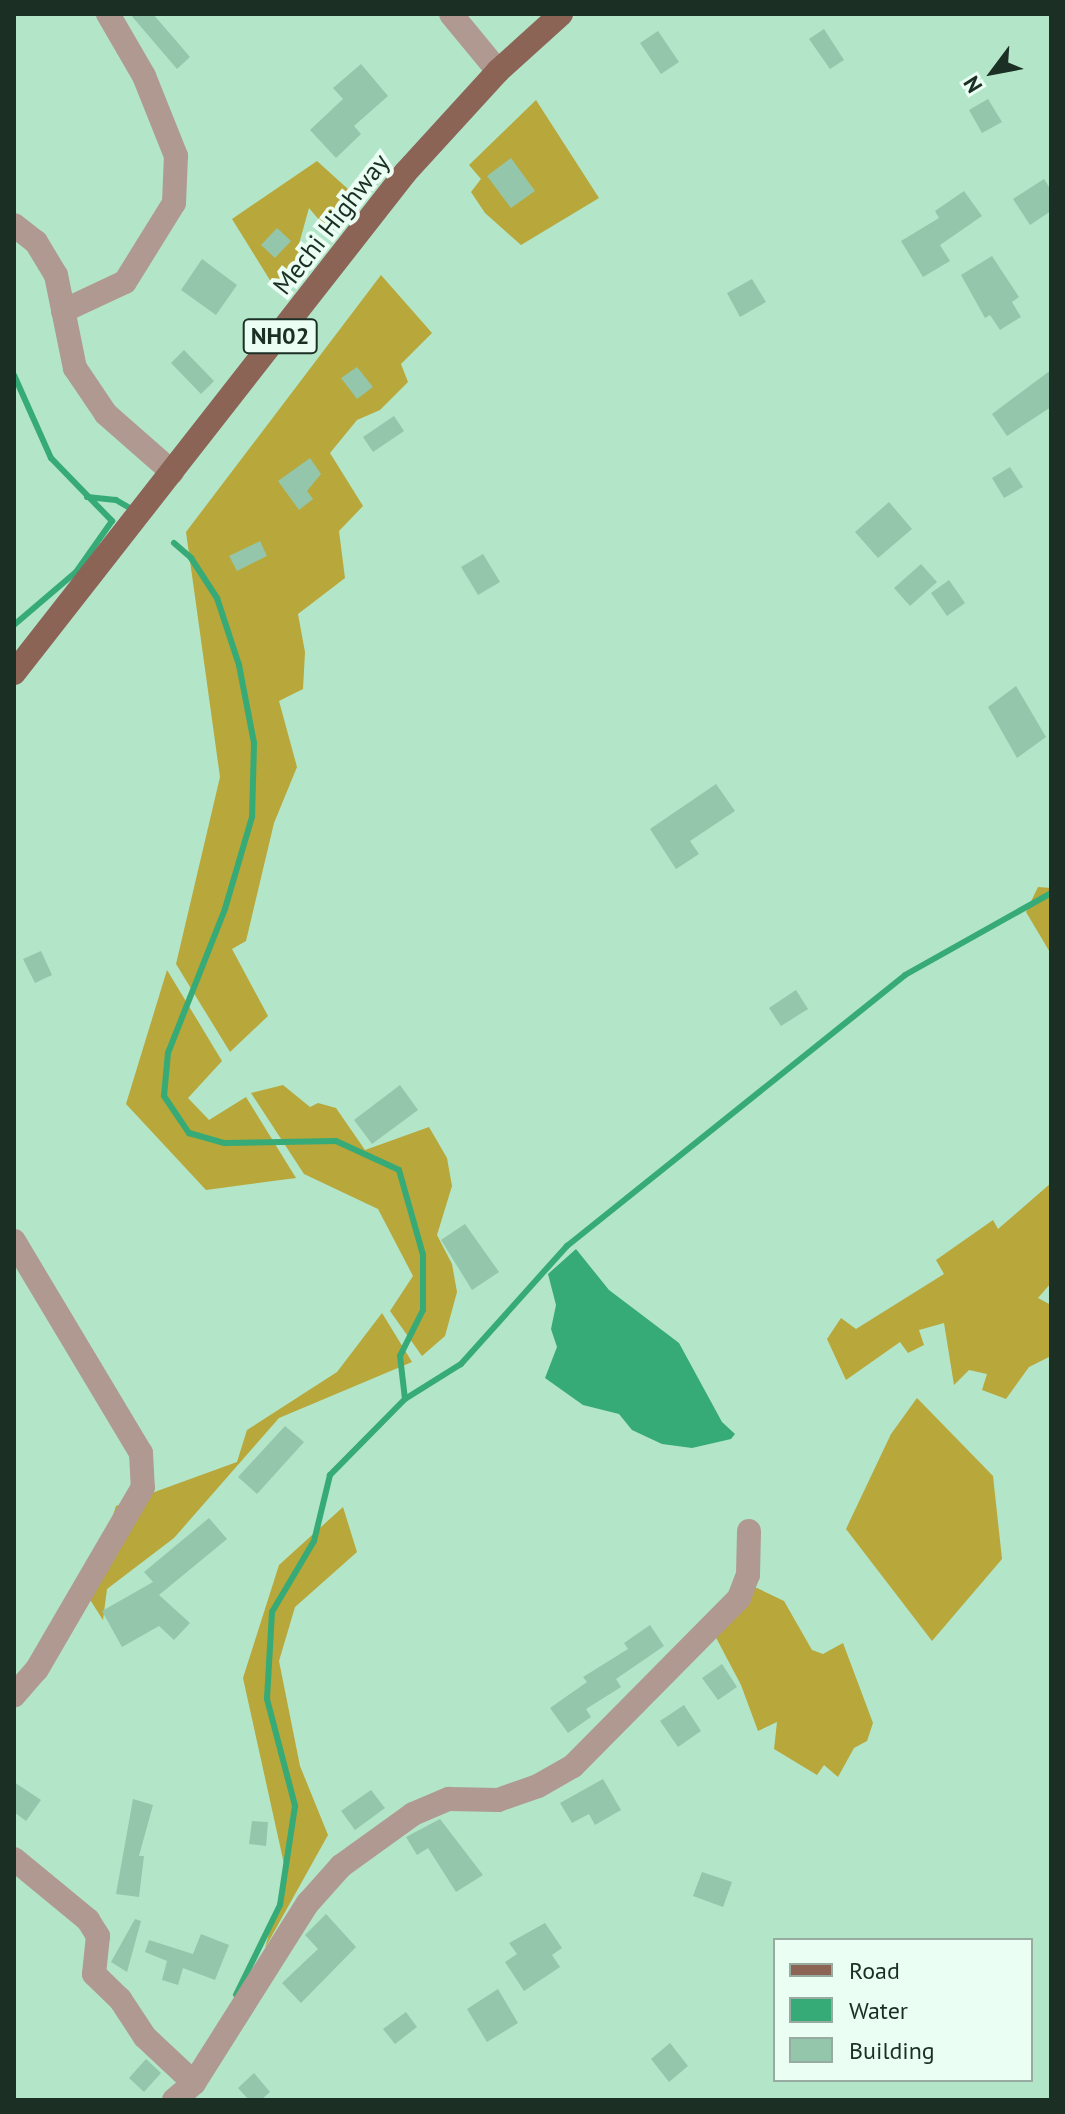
<!DOCTYPE html>
<html>
<head>
<meta charset="utf-8">
<style>
  body { margin:0 }
  #map { position:relative; width:1065px; height:2114px; overflow:hidden; background:#b3e5c9; font-family:"PT Sans",sans-serif }
  div>[style] { position:absolute }
  .forest>* { inset:0; background:#b8a73a }
  .water>* { inset:0; background:#36aa77 }
  .stream>* { height:6px; margin:-3px; padding:0 3px; transform-origin:3px; border-radius:3px; background:#36aa77 }
  .building>* { inset:0; background:#94c6ab }
  .minor>* { height:24px; margin:-12px; padding:0 12px; transform-origin:12px; border-radius:12px; background:#af9991 }
  .major>* { height:24px; margin:-12px; padding:0 12px; transform-origin:12px; border-radius:12px; background:#8b6456 }
  span { translate:-50% -50%; white-space:nowrap; text-align:center; line-height:1.15; -webkit-text-stroke:8px #eafef3; paint-order:stroke }
  .shield-label span { padding:2px 6px; background:#eafef3; border:2px solid; border-radius:6px; -webkit-text-stroke-width:0 }
  .shield-label { font-size:24px; color:#1b2f24; font-weight:700 }
  .street-label { font-size:26px; color:#1b2f24 }
  .frame { position:absolute; inset:0; border:16px solid #1b2f24; pointer-events:none }
  .legend { position:absolute; left:773px; top:1938px; width:260px; height:144px; box-sizing:border-box; background:#eafef3; border:2px solid #97aba0; margin:0; padding:10px 14px; list-style:none; font-size:24px; color:#1b2f24 }
  .legend li { display:flex; align-items:center; gap:16px; height:40px }
  .legend b { width:40px; border:2px solid #97aba0 }
  .north { position:absolute; left:953px; top:32px; width:80px; height:80px; -webkit-text-stroke:6px #eafef3; paint-order:stroke; rotate:238deg; font-size:22px; font-weight:700; line-height:32px; text-align:center; color:#1b2f24 }
  .north::after { content:''; display:block; margin:auto; width:28px; height:36px; background:#1b2f24; clip-path:polygon(50% 0,100% 100%,50% 72%,0 100%) }
</style>
</head>
<body>
<div id="map">
  <div class="forest">
    <i style="clip-path:polygon(536px 100px,599px 198px,521px 245px,485px 213px,471px 192px,481px 179px,469px 165px)"></i>
    <i style="clip-path:polygon(317px 161px,359px 199px,331px 234px,309px 208px,299px 244px,301px 260px,278px 293px,232px 219px)"></i>
    <i style="clip-path:polygon(381px 275px,432px 333px,401px 364px,408px 382px,380px 410px,357px 420px,330px 453px,363px 506px,339px 531px,345px 578px,298px 614px,305px 652px,303px 689px,279px 701px,297px 767px,274px 823px,246px 941px,232px 949px,268px 1016px,230px 1052px,176px 964px,220px 777px,186px 532px)"></i>
    <i style="clip-path:polygon(1038px 887px,1051px 888px,1051px 954px,1026px 912px)"></i>
    <i style="clip-path:polygon(167px 970px,222px 1061px,188px 1098px,209px 1120px,246px 1097px,296px 1178px,206px 1190px,126px 1104px)"></i>
    <i style="clip-path:polygon(283px 1085px,310px 1107px,318px 1103px,336px 1108px,365px 1150px,429px 1127px,447px 1158px,452px 1186px,437px 1235px,452px 1264px,457px 1292px,445px 1336px,422px 1356px,390px 1311px,413px 1276px,378px 1209px,304px 1174px,251px 1093px)"></i>
    <i style="clip-path:polygon(1051px 1183px,1051px 1283px,1038px 1298px,1051px 1305px,1051px 1356px,1029px 1367px,1006px 1399px,982px 1390px,987px 1374px,969px 1370px,954px 1385px,944px 1323px,919px 1330px,924px 1345px,908px 1353px,900px 1342px,846px 1380px,827px 1339px,841px 1318px,856px 1329px,944px 1274px,936px 1260px,993px 1220px,998px 1229px)"></i>
    <i style="clip-path:polygon(382px 1313px,412px 1362px,279px 1418px,174px 1538px,107px 1589px,103px 1620px,87px 1595px,116px 1506px,237px 1462px,247px 1430px,337px 1372px)"></i>
    <i style="clip-path:polygon(917px 1398px,993px 1476px,1002px 1559px,932px 1641px,846px 1529px,891px 1434px)"></i>
    <i style="clip-path:polygon(343px 1507px,357px 1552px,295px 1607px,279px 1661px,300px 1766px,328px 1835px,265px 1948px,286px 1873px,243px 1678px,279px 1565px)"></i>
    <i style="clip-path:polygon(739px 1587px,757px 1588px,784px 1601px,812px 1650px,823px 1654px,843px 1643px,873px 1723px,867px 1741px,854px 1748px,838px 1777px,824px 1765px,817px 1775px,774px 1749px,777px 1722px,758px 1731px,741px 1685px,712px 1630px)"></i>
  </div>
  <div class="water">
    <i style="clip-path:polygon(576px 1249px,609px 1290px,679px 1343px,722px 1422px,735px 1434px,731px 1439px,692px 1448px,662px 1444px,632px 1430px,619px 1414px,583px 1405px,545px 1378px,557px 1347px,551px 1329px,556px 1305px,548px 1274px)"></i>
  </div>
  <div class="stream">
    <i style="left:14px;top:375px;width:91px;rotate:66deg"></i>
    <i style="left:51px;top:458px;width:88px;rotate:45.9deg"></i>
    <i style="left:112px;top:521px;width:62px;rotate:125.2deg"></i>
    <i style="left:76px;top:572px;width:82px;rotate:139.5deg"></i>
    <i style="left:87px;top:497px;width:29px;rotate:6deg"></i>
    <i style="left:116px;top:500px;width:20px;rotate:30deg"></i>
    <i style="left:174px;top:543px;width:23px;rotate:41deg"></i>
    <i style="left:191px;top:558px;width:48px;rotate:57deg"></i>
    <i style="left:217px;top:598px;width:71px;rotate:71.8deg"></i>
    <i style="left:239px;top:665px;width:79px;rotate:79.1deg"></i>
    <i style="left:254px;top:743px;width:74px;rotate:91.5deg"></i>
    <i style="left:252px;top:817px;width:96px;rotate:106.4deg"></i>
    <i style="left:225px;top:909px;width:155px;rotate:111.6deg"></i>
    <i style="left:168px;top:1053px;width:43px;rotate:95.3deg"></i>
    <i style="left:164px;top:1096px;width:45px;rotate:56deg"></i>
    <i style="left:189px;top:1133px;width:37px;rotate:16deg"></i>
    <i style="left:225px;top:1143px;width:111px;rotate:-1deg"></i>
    <i style="left:336px;top:1141px;width:69px;rotate:24.7deg"></i>
    <i style="left:399px;top:1170px;width:88px;rotate:74.2deg"></i>
    <i style="left:423px;top:1255px;width:55px;rotate:90deg"></i>
    <i style="left:423px;top:1310px;width:51px;rotate:116.6deg"></i>
    <i style="left:400px;top:1356px;width:43px;rotate:83.4deg"></i>
    <i style="left:405px;top:1399px;width:107px;rotate:134.6deg"></i>
    <i style="left:330px;top:1475px;width:68px;rotate:103.6deg"></i>
    <i style="left:314px;top:1541px;width:82px;rotate:120.6deg"></i>
    <i style="left:272px;top:1612px;width:87px;rotate:93.3deg"></i>
    <i style="left:267px;top:1699px;width:111px;rotate:75.3deg"></i>
    <i style="left:295px;top:1806px;width:100px;rotate:98.6deg"></i>
    <i style="left:280px;top:1905px;width:100px;rotate:116.1deg"></i>
    <i style="left:405px;top:1399px;width:66px;rotate:-32deg"></i>
    <i style="left:461px;top:1364px;width:159px;rotate:-48.1deg"></i>
    <i style="left:567px;top:1246px;width:433px;rotate:-38.7deg"></i>
    <i style="left:905px;top:975px;width:167px;rotate:-29.3deg"></i>
  </div>
  <div class="building">
    <i style="clip-path:polygon(130px 14px,153px 14px,190px 57px,177px 69px)"></i>
    <i style="clip-path:polygon(824px 29px,844px 60px,830px 69px,809px 39px)"></i>
    <i style="clip-path:polygon(658px 31px,679px 62px,661px 74px,640px 43px)"></i>
    <i style="clip-path:polygon(361px 64px,388px 96px,354px 126px,361px 134px,336px 158px,310px 130px,343px 99px,333px 88px)"></i>
    <i style="clip-path:polygon(988px 99px,1002px 122px,982px 133px,969px 110px)"></i>
    <i style="clip-path:polygon(511px 158px,535px 191px,511px 208px,487px 176px)"></i>
    <i style="clip-path:polygon(1044px 179px,1051px 190px,1051px 211px,1030px 225px,1013px 199px)"></i>
    <i style="clip-path:polygon(964px 191px,982px 216px,940px 245px,950px 261px,923px 277px,901px 241px,939px 218px,935px 211px)"></i>
    <i style="clip-path:polygon(277px 228px,291px 241px,275px 258px,261px 245px)"></i>
    <i style="clip-path:polygon(992px 256px,1019px 297px,1012px 302px,1021px 317px,1000px 330px,990px 315px,985px 318px,961px 275px)"></i>
    <i style="clip-path:polygon(202px 259px,237px 285px,216px 315px,181px 290px)"></i>
    <i style="clip-path:polygon(752px 279px,766px 302px,740px 317px,727px 293px)"></i>
    <i style="clip-path:polygon(184px 350px,214px 381px,201px 394px,171px 363px)"></i>
    <i style="clip-path:polygon(357px 367px,373px 387px,357px 399px,341px 378px)"></i>
    <i style="clip-path:polygon(1051px 370px,1051px 407px,1007px 436px,992px 414px)"></i>
    <i style="clip-path:polygon(394px 416px,404px 431px,373px 452px,363px 437px)"></i>
    <i style="clip-path:polygon(310px 458px,321px 474px,307px 491px,313px 499px,299px 510px,278px 481px)"></i>
    <i style="clip-path:polygon(1010px 467px,1023px 487px,1004px 498px,992px 478px)"></i>
    <i style="clip-path:polygon(889px 502px,912px 529px,878px 558px,855px 532px)"></i>
    <i style="clip-path:polygon(260px 541px,267px 556px,237px 571px,229px 556px)"></i>
    <i style="clip-path:polygon(483px 554px,500px 582px,478px 595px,461px 567px)"></i>
    <i style="clip-path:polygon(921px 564px,937px 582px,910px 606px,894px 588px)"></i>
    <i style="clip-path:polygon(949px 580px,965px 603px,947px 616px,931px 593px)"></i>
    <i style="clip-path:polygon(1016px 686px,1046px 737px,1017px 758px,988px 707px)"></i>
    <i style="clip-path:polygon(716px 784px,735px 811px,690px 841px,699px 854px,676px 869px,650px 829px)"></i>
    <i style="clip-path:polygon(41px 951px,52px 975px,35px 983px,23px 959px)"></i>
    <i style="clip-path:polygon(796px 990px,808px 1009px,781px 1026px,769px 1008px)"></i>
    <i style="clip-path:polygon(400px 1085px,418px 1110px,372px 1144px,354px 1120px)"></i>
    <i style="clip-path:polygon(465px 1224px,499px 1272px,472px 1290px,441px 1240px)"></i>
    <i style="clip-path:polygon(285px 1426px,304px 1442px,257px 1494px,238px 1477px)"></i>
    <i style="clip-path:polygon(209px 1518px,227px 1539px,159px 1595px,190px 1623px,174px 1640px,159px 1626px,122px 1647px,102px 1611px,153px 1582px,144px 1572px)"></i>
    <i style="clip-path:polygon(650px 1625px,664px 1646px,616px 1679px,621px 1687px,586px 1709px,591px 1717px,568px 1733px,550px 1708px,587px 1682px,583px 1677px,628px 1649px,624px 1643px)"></i>
    <i style="clip-path:polygon(722px 1664px,737px 1687px,718px 1700px,702px 1678px)"></i>
    <i style="clip-path:polygon(684px 1705px,701px 1731px,678px 1747px,660px 1721px)"></i>
    <i style="clip-path:polygon(603px 1779px,621px 1810px,595px 1825px,589px 1814px,572px 1823px,560px 1803px)"></i>
    <i style="clip-path:polygon(14px 1782px,41px 1800px,26px 1821px,14px 1812px)"></i>
    <i style="clip-path:polygon(371px 1790px,385px 1808px,355px 1830px,341px 1811px)"></i>
    <i style="clip-path:polygon(133px 1799px,153px 1805px,139px 1856px,144px 1856px,139px 1897px,116px 1894px)"></i>
    <i style="clip-path:polygon(440px 1819px,483px 1875px,456px 1892px,428px 1848px,417px 1855px,406px 1837px)"></i>
    <i style="clip-path:polygon(252px 1821px,268px 1822px,266px 1846px,249px 1844px)"></i>
    <i style="clip-path:polygon(702px 1872px,732px 1882px,723px 1907px,693px 1896px)"></i>
    <i style="clip-path:polygon(326px 1914px,356px 1947px,301px 2003px,282px 1983px,318px 1949px,305px 1935px)"></i>
    <i style="clip-path:polygon(135px 1919px,141px 1921px,127px 1972px,111px 1962px)"></i>
    <i style="clip-path:polygon(545px 1923px,562px 1948px,552px 1955px,560px 1967px,524px 1991px,505px 1962px,517px 1954px,509px 1943px)"></i>
    <i style="clip-path:polygon(201px 1934px,229px 1945px,215px 1980px,183px 1968px,178px 1985px,162px 1980px,167px 1961px,145px 1952px,149px 1940px,193px 1954px)"></i>
    <i style="clip-path:polygon(498px 1989px,518px 2023px,487px 2042px,467px 2009px)"></i>
    <i style="clip-path:polygon(406px 2012px,417px 2027px,395px 2044px,383px 2029px)"></i>
    <i style="clip-path:polygon(670px 2043px,688px 2066px,669px 2082px,651px 2059px)"></i>
    <i style="clip-path:polygon(146px 2059px,161px 2073px,144px 2092px,129px 2078px)"></i>
    <i style="clip-path:polygon(254px 2073px,270px 2092px,261px 2100px,249px 2100px,238px 2088px)"></i>
  </div>
  <div class="minor">
    <i style="left:451px;top:14px;width:74px;rotate:50.5deg"></i>
    <i style="left:14px;top:225px;width:28px;rotate:38deg"></i>
    <i style="left:36px;top:242px;width:39px;rotate:59deg"></i>
    <i style="left:56px;top:275px;width:95px;rotate:78.5deg"></i>
    <i style="left:75px;top:368px;width:55px;rotate:56deg"></i>
    <i style="left:106px;top:414px;width:88px;rotate:41.3deg"></i>
    <i style="left:63px;top:311px;width:68px;rotate:-25.1deg"></i>
    <i style="left:125px;top:282px;width:93px;rotate:-58.2deg"></i>
    <i style="left:174px;top:203px;width:47px;rotate:-87.6deg"></i>
    <i style="left:176px;top:156px;width:86px;rotate:-111.8deg"></i>
    <i style="left:144px;top:76px;width:72px;rotate:-120.1deg"></i>
    <i style="left:14px;top:1241px;width:247px;rotate:59.1deg"></i>
    <i style="left:141px;top:1453px;width:34px;rotate:87deg"></i>
    <i style="left:143px;top:1487px;width:211px;rotate:120.2deg"></i>
    <i style="left:37px;top:1669px;width:35px;rotate:131deg"></i>
    <i style="left:14px;top:1859px;width:96px;rotate:39.5deg"></i>
    <i style="left:88px;top:1920px;width:19px;rotate:58deg"></i>
    <i style="left:98px;top:1936px;width:38px;rotate:96deg"></i>
    <i style="left:94px;top:1974px;width:36px;rotate:44deg"></i>
    <i style="left:120px;top:1999px;width:45px;rotate:56.7deg"></i>
    <i style="left:145px;top:2037px;width:67px;rotate:43.2deg"></i>
    <i style="left:174px;top:2100px;width:26px;rotate:-40deg"></i>
    <i style="left:194px;top:2083px;width:213px;rotate:-57.7deg"></i>
    <i style="left:308px;top:1903px;width:50px;rotate:-48.3deg"></i>
    <i style="left:341px;top:1866px;width:89px;rotate:-35.8deg"></i>
    <i style="left:413px;top:1814px;width:39px;rotate:-23deg"></i>
    <i style="left:449px;top:1799px;width:49px;rotate:1.2deg"></i>
    <i style="left:498px;top:1800px;width:42px;rotate:-19.3deg"></i>
    <i style="left:538px;top:1786px;width:40px;rotate:-29.7deg"></i>
    <i style="left:573px;top:1766px;width:236px;rotate:-45.3deg"></i>
    <i style="left:739px;top:1598px;width:25px;rotate:-69deg"></i>
    <i style="left:748px;top:1575px;width:44px;rotate:-88.7deg"></i>
  </div>
  <div class="major">
    <i style="left:14px;top:673px;width:635px;rotate:-51.97deg"></i>
    <i style="left:405px;top:173px;width:138px;rotate:-47.6deg"></i>
    <i style="left:498px;top:71px;width:85px;rotate:-42.1deg"></i>
  </div>
  <div class="shield-label">
    <span style="left:280px;top:336px">NH02</span>
  </div>
  <div class="street-label">
    <span style="left:331px;top:224px;rotate:-52deg">Mechi Highway</span>
  </div>
  <div class="frame"></div>
  <ul class="legend">
  <li><b style="height:10px;background:#8b6456"></b>Road</li>
  <li><b style="height:22px;background:#36aa77"></b>Water</li>
  <li><b style="height:22px;background:#94c6ab"></b>Building</li>
  </ul>
  <div class="north">N</div>
</div>
</body>
</html>
